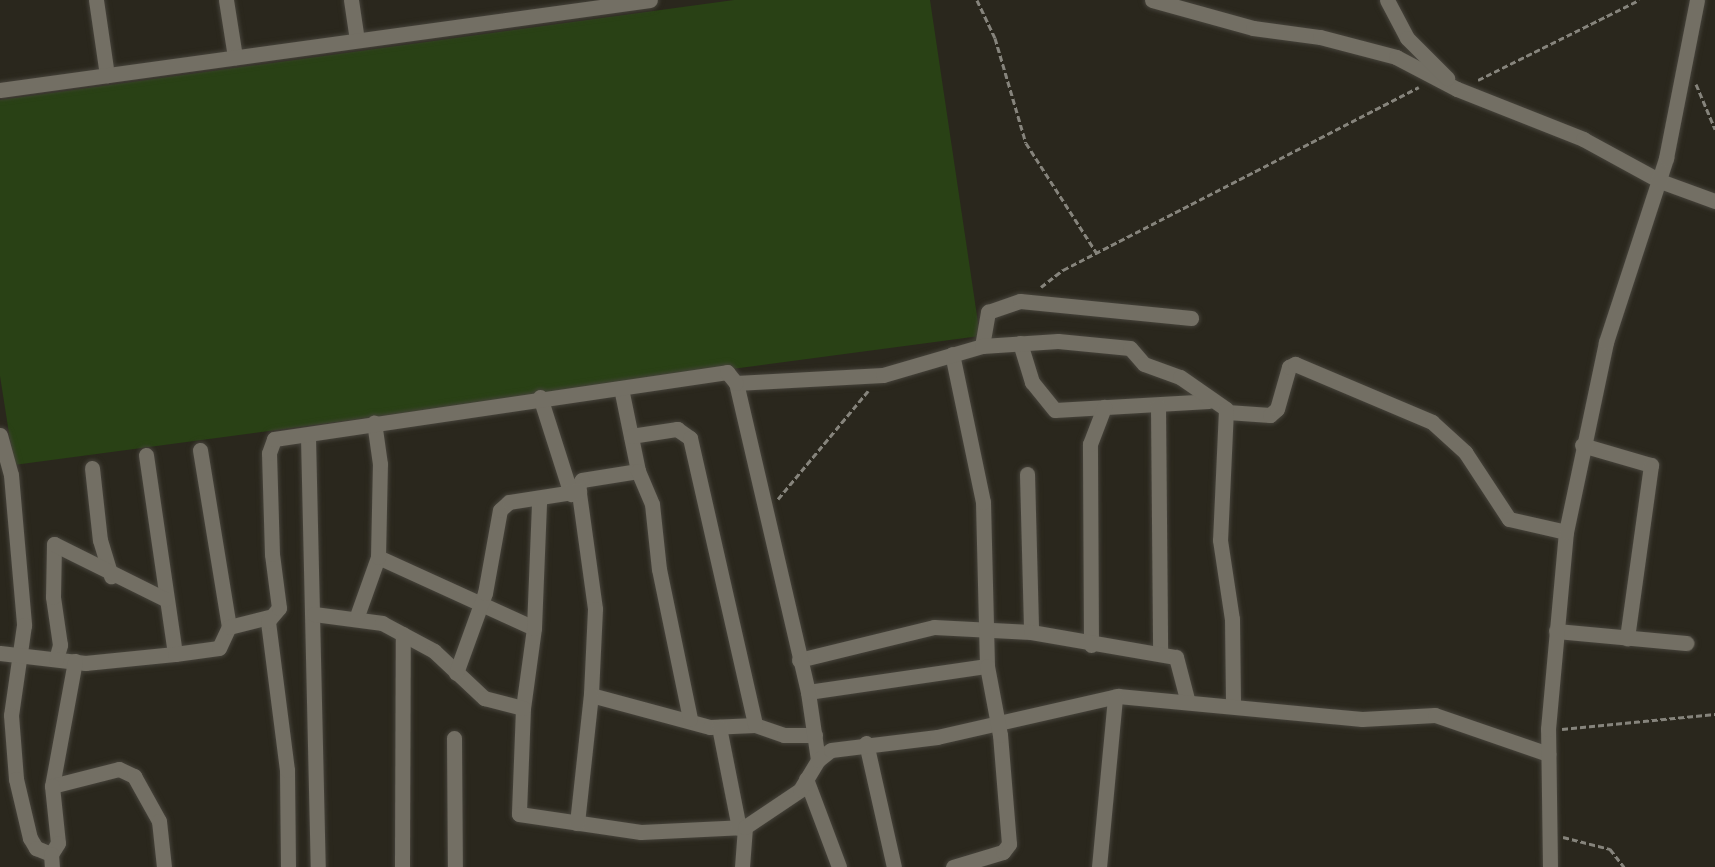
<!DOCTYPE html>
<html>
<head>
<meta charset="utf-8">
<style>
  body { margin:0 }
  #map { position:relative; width:1715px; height:867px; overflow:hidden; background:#2a271d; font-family:Jost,sans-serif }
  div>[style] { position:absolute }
  .green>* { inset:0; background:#294115 }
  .path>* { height:3px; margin-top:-1.5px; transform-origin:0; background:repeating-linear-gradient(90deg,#86847c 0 6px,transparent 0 9px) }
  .roads { filter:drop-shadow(0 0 2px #46433b) drop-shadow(0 0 2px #46433b) }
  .street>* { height:15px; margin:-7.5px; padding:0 7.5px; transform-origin:7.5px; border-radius:7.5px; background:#736f64 }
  span { translate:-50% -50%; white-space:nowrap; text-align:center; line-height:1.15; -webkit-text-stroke:6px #2a271d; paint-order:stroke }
</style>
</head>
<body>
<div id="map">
  <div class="green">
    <i style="clip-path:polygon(734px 0,930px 0,980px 336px,14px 465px,0 376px,0 100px)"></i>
  </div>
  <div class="path">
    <i style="left:977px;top:0;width:42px;rotate:64.7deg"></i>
    <i style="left:995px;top:38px;width:109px;rotate:73.6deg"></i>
    <i style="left:1026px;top:143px;width:133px;rotate:57.3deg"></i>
    <i style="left:1478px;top:80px;width:180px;rotate:-26.4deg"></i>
    <i style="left:1696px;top:84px;width:49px;rotate:67.1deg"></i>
    <i style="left:1041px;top:287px;width:28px;rotate:-38deg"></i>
    <i style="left:1063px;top:270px;width:400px;rotate:-27.2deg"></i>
    <i style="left:778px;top:499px;width:141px;rotate:-50.2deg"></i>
    <i style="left:1562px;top:729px;width:154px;rotate:-5.6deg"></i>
    <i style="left:1563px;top:837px;width:49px;rotate:14.3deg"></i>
    <i style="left:1610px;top:849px;width:23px;rotate:52deg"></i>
  </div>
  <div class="roads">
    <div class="street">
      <i style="left:96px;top:0;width:76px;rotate:81.7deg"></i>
      <i style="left:226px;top:0;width:58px;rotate:81deg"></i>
      <i style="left:351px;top:0;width:40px;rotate:81.5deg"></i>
      <i style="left:1152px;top:0;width:105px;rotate:15.5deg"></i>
      <i style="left:1253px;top:28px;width:68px;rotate:7.7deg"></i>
      <i style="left:1320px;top:37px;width:79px;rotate:14.7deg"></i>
      <i style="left:1396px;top:57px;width:69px;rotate:27.7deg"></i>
      <i style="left:1457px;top:89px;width:136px;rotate:21.6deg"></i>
      <i style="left:1583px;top:139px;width:88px;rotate:28.6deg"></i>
      <i style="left:1660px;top:181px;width:59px;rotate:20deg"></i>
      <i style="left:1387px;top:0;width:43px;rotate:62.2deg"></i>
      <i style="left:1407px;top:38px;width:57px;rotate:45deg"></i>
      <i style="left:0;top:90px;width:656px;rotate:-7.88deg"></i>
      <i style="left:1020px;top:343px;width:41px;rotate:72.9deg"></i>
      <i style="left:1032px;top:382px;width:36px;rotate:51deg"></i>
      <i style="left:1055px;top:410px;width:154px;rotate:-3.3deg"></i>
      <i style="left:982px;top:346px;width:35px;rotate:-80deg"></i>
      <i style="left:988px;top:312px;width:34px;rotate:-19deg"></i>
      <i style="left:1020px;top:301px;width:172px;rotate:5.7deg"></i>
      <i style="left:621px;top:388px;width:85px;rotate:78.4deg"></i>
      <i style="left:638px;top:471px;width:57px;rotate:170.9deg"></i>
      <i style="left:582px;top:480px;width:7px;rotate:124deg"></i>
      <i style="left:578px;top:486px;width:124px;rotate:82.1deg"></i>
      <i style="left:595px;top:609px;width:86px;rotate:92.7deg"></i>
      <i style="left:591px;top:695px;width:123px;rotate:15.1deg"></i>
      <i style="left:710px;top:727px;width:45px;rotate:-2.5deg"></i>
      <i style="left:755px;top:725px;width:31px;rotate:19deg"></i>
      <i style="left:784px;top:735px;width:31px"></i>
      <i style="left:540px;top:397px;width:102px;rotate:72.3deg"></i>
      <i style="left:1158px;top:406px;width:245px;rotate:89.5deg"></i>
      <i style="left:1227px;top:412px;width:43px;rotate:4deg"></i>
      <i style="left:1270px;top:415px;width:9px;rotate:-41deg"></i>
      <i style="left:1277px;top:409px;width:44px;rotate:-74.1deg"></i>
      <i style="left:1289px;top:367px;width:7px;rotate:-27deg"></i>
      <i style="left:1295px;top:364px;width:149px;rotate:22.9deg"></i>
      <i style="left:1432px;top:422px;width:45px;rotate:42.3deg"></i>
      <i style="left:1465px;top:452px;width:80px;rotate:56.7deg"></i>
      <i style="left:1509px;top:519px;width:58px;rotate:12.8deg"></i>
      <i style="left:0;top:435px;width:41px;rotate:74.6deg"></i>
      <i style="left:11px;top:475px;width:151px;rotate:85deg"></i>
      <i style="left:24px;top:625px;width:91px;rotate:98.2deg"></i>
      <i style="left:11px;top:715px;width:64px;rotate:85.5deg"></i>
      <i style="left:16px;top:779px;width:61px;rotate:76.7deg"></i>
      <i style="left:30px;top:838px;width:12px;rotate:59deg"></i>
      <i style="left:36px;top:848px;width:16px;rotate:22deg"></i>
      <i style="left:631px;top:436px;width:47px;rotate:-8.7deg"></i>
      <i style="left:677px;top:429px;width:16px;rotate:35deg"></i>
      <i style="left:690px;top:438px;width:294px;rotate:77.2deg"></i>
      <i style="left:308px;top:437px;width:430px;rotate:88.7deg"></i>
      <i style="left:1582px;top:445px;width:72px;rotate:16.2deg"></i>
      <i style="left:1651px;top:465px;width:175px;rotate:97.9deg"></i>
      <i style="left:200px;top:450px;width:179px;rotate:80.7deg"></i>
      <i style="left:146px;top:455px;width:201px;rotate:81.7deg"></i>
      <i style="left:92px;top:468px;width:72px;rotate:83.7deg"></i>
      <i style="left:100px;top:540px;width:38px;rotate:73deg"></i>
      <i style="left:638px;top:471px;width:36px;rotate:67deg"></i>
      <i style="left:652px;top:504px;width:65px;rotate:83.9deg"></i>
      <i style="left:659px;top:569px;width:153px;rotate:78.3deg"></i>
      <i style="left:1027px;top:474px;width:158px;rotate:88.5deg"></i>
      <i style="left:378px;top:557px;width:171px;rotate:24.5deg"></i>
      <i style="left:534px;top:628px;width:81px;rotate:97.8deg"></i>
      <i style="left:523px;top:708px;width:106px;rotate:92.2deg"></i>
      <i style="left:519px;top:814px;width:123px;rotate:8.4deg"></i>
      <i style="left:641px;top:832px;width:104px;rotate:-2.8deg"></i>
      <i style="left:314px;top:614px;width:69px;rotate:7.5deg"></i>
      <i style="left:382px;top:623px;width:59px;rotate:28.3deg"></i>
      <i style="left:434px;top:651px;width:69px;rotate:43.2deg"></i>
      <i style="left:484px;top:698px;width:40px;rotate:14.4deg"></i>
      <i style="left:357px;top:616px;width:63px;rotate:-70.4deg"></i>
      <i style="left:378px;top:557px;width:93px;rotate:-88.8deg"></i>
      <i style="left:380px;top:464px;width:42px;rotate:-98.1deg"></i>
      <i style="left:534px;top:628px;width:127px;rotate:-87.7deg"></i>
      <i style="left:1556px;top:631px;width:131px;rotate:5.3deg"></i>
      <i style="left:1091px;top:645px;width:201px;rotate:-90.3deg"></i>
      <i style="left:1090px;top:444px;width:40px;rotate:-69deg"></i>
      <i style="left:0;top:653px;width:86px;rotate:6.7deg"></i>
      <i style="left:85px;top:663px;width:90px;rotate:-5.7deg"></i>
      <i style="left:175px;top:654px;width:44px;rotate:-7.8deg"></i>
      <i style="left:219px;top:648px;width:23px;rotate:-65deg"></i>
      <i style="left:229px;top:627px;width:41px;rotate:-14deg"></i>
      <i style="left:56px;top:659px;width:15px;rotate:-74deg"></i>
      <i style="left:60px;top:645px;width:49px;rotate:-98.3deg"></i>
      <i style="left:53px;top:597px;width:53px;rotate:-88.9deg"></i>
      <i style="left:54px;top:544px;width:124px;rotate:26.4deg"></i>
      <i style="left:799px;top:660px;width:139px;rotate:-13.7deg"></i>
      <i style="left:934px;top:627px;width:97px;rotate:3deg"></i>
      <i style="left:1031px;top:632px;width:147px;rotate:9.8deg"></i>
      <i style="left:1176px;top:657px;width:43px;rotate:75.3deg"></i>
      <i style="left:75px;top:661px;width:127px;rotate:100.4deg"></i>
      <i style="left:52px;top:786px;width:69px;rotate:-14.2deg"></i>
      <i style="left:119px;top:769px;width:17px;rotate:25deg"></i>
      <i style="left:134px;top:776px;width:51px;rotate:60.9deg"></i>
      <i style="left:159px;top:821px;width:46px;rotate:83.8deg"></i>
      <i style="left:456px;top:673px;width:85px;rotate:-70.1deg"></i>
      <i style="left:485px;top:593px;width:84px;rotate:-79.8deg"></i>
      <i style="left:500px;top:510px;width:12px;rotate:-42deg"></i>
      <i style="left:509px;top:502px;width:71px;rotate:-8.9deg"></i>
      <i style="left:808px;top:692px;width:181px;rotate:-8.3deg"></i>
      <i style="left:987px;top:666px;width:164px;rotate:-91.4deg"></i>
      <i style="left:983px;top:502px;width:151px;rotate:-101.8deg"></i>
      <i style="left:719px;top:727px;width:103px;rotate:78.8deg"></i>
      <i style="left:454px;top:738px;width:129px;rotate:89.6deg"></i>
      <i style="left:866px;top:743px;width:127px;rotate:77.3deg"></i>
      <i style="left:818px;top:760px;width:69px;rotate:-98.4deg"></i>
      <i style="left:808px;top:692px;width:317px;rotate:-103.1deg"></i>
      <i style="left:736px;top:383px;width:147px;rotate:-3.1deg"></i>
      <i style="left:883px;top:375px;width:103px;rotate:-16.3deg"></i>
      <i style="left:982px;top:346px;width:76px;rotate:-3.8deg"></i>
      <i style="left:1058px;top:341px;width:72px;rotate:5.6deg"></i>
      <i style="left:1130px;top:348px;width:21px;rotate:49deg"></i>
      <i style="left:1144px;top:364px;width:38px;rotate:20deg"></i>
      <i style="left:1180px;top:377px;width:56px;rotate:34.8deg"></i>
      <i style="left:1226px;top:409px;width:131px;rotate:92.6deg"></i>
      <i style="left:1220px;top:540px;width:80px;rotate:81.4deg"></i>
      <i style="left:1232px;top:619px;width:84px;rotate:89.3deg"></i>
      <i style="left:806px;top:779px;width:94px;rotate:69.4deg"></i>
      <i style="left:52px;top:786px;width:57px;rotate:84deg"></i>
      <i style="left:58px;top:843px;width:13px;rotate:122deg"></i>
      <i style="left:51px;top:854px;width:13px;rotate:86deg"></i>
      <i style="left:577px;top:823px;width:129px;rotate:-83.8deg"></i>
      <i style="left:288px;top:867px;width:97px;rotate:-90.6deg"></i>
      <i style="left:287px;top:770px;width:150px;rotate:-97.3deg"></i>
      <i style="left:268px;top:621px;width:17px;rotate:-50deg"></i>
      <i style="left:279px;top:608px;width:54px;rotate:-97.4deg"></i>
      <i style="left:272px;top:554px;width:101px;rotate:-91.7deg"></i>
      <i style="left:269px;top:453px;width:15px;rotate:-70deg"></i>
      <i style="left:274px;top:439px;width:458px;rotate:-8.4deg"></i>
      <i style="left:727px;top:372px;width:14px;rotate:51deg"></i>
      <i style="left:402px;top:867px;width:233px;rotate:-89.8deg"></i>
      <i style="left:742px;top:867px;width:40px;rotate:-85.7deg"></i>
      <i style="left:745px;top:827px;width:66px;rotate:-33.9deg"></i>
      <i style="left:800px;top:790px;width:35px;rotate:-59deg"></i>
      <i style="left:818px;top:760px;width:16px;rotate:-38deg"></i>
      <i style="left:831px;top:750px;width:107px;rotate:-7deg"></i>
      <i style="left:937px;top:737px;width:186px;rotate:-12.8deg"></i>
      <i style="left:1118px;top:696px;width:245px;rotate:5.4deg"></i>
      <i style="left:1362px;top:719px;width:73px;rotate:-3.1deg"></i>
      <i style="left:1435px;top:715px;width:120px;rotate:19deg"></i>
      <i style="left:953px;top:867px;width:52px;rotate:-16.7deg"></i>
      <i style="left:1003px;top:852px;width:10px;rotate:-53deg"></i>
      <i style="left:1009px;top:844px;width:109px;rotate:-94.7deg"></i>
      <i style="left:1000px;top:735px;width:70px;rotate:-100.7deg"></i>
      <i style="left:1099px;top:867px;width:171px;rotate:-84.6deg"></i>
      <i style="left:1550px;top:867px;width:138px;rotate:-90.8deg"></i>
      <i style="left:1548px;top:729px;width:198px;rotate:-84.8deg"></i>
      <i style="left:1566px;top:532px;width:194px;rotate:-78.1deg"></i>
      <i style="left:1606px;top:342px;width:194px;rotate:-71.9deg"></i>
      <i style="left:1666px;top:158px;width:161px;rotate:-78.9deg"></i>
    </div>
  </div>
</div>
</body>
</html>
